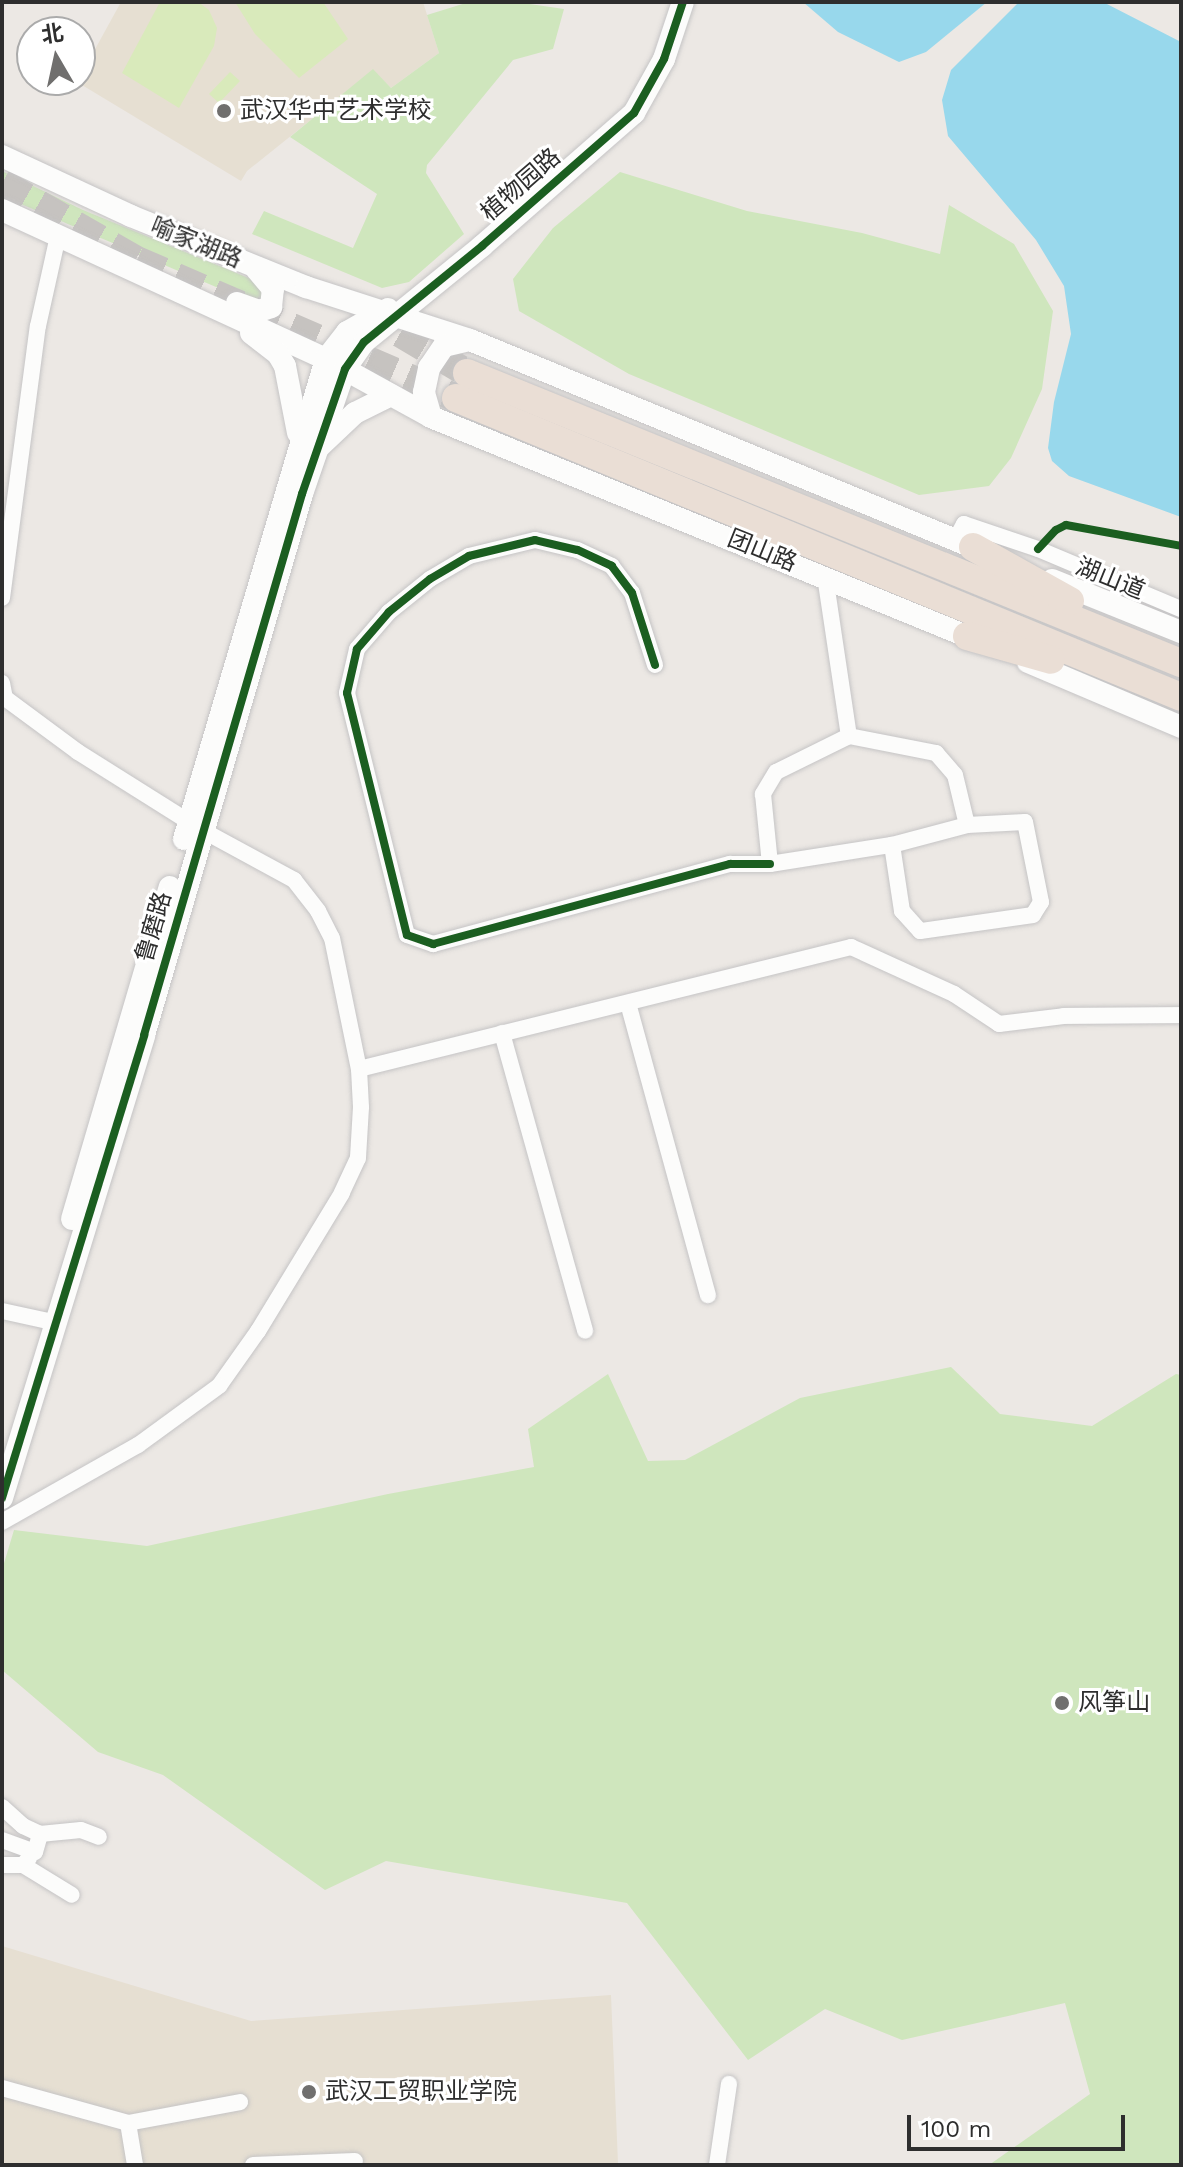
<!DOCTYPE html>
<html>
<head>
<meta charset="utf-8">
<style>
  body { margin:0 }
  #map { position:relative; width:1183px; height:2167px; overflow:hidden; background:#ece8e4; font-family:"Work Sans","Noto Sans SC",sans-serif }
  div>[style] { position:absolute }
  .education>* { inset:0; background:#e6dfd2 }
  .green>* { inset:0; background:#cfe6bd }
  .pitch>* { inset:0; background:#d9eabb }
  .water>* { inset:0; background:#98d8ec }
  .highway-tunnel>* { height:28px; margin-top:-14px; transform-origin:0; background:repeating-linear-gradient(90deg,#c6c3c0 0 28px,transparent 0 42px) }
  .roads { filter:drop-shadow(0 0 2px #c5c4c5) drop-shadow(0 0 2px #c5c4c5) }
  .street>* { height:16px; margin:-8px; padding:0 8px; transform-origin:8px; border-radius:8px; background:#fcfcfb }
  .secondary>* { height:22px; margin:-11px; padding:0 11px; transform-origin:11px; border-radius:11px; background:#fcfcfb }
  .highway>* { height:28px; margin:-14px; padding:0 14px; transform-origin:14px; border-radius:14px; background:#eaded5 }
  .cycleway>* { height:8px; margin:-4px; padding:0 4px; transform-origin:4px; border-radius:4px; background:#1b5e20 }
  .dots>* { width:22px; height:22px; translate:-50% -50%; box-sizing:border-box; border:4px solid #fff; border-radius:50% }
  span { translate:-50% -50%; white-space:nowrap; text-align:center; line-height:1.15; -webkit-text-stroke:6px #fff; paint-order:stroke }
  .poi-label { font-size:24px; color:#2e2e2e }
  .left { translate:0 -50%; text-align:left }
  .street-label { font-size:24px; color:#2e2e2e }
  .frame { position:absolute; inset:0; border:4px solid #2e2e2e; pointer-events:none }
  .north { position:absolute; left:16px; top:16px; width:80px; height:80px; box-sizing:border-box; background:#fff; border:2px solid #ababab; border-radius:50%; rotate:351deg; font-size:22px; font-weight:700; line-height:32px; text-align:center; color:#2e2e2e }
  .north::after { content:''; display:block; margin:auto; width:28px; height:36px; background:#706f6e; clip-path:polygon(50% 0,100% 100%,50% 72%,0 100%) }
  .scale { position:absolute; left:907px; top:2115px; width:218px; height:36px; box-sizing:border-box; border:4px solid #2e2e2e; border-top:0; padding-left:10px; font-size:24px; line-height:28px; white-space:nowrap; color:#2e2e2e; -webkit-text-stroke:6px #fff; paint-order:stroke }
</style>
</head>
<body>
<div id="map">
  <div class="education">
    <i style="clip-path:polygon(121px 2px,423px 2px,439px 53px,391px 88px,373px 70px,247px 171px,241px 181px,77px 82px)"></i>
    <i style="clip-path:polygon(2px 1946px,251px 2021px,611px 1995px,618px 2163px,2px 2165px)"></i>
  </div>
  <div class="green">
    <i style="clip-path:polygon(469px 2px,516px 2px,564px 9px,553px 49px,513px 60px,427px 165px,426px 173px,464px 234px,409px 282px,382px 288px,252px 234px,264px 211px,353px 248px,377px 194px,290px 137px,373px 69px,391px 88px,439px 53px,427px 15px)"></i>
    <i style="clip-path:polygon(2px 171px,83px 210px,261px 283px,265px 295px,256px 304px,2px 196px)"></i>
    <i style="clip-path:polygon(620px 172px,747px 211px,862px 233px,940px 254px,949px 205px,1014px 244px,1053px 311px,1042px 389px,1011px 458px,989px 486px,919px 495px,629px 374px,519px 311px,513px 279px,553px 228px)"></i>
    <i style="clip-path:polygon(951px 1367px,1000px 1414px,1092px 1426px,1176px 1374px,1181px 1375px,1181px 2165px,989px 2165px,1090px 2094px,1065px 2003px,902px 2040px,825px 2009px,748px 2060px,627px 1903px,386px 1861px,325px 1890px,163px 1775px,98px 1752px,2px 1670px,2px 1570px,14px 1530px,147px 1546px,388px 1494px,534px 1467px,528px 1429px,608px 1374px,648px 1461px,685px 1460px,800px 1398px)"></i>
  </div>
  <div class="pitch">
    <i style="clip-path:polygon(160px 2px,198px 2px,209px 10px,217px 28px,214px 46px,179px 108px,122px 73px)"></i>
    <i style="clip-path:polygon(235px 2px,323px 2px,348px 39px,299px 78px,255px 34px)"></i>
    <i style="clip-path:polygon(230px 72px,240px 81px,219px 103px,209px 94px)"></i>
  </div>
  <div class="water">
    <i style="clip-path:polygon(803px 2px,987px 2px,926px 52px,899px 62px,838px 32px)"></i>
    <i style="clip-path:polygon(1019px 2px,1103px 2px,1181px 42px,1181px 517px,1069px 476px,1052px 461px,1048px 448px,1054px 402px,1071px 334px,1064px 286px,1036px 240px,948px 136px,942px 100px,951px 70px)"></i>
  </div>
  <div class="highway-tunnel">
    <i style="left:2px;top:183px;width:155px;rotate:29.7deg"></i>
    <i style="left:137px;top:260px;width:348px;rotate:23.4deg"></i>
    <i style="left:364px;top:312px;width:120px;rotate:30.6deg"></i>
  </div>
  <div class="roads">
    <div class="street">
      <i style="left:956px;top:539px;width:17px;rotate:-62deg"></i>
      <i style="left:964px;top:524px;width:78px;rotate:18.7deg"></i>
      <i style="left:1038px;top:549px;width:155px;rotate:22.8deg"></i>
      <i style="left:825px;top:576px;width:162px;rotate:81.5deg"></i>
      <i style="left:849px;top:736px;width:89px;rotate:11.1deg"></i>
      <i style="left:936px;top:753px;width:29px;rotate:49deg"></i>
      <i style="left:955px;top:775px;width:51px;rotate:76.5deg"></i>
      <i style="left:967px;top:825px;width:58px;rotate:-3deg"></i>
      <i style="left:1025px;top:822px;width:82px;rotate:78.7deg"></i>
      <i style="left:1041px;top:902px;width:15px;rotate:122deg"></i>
      <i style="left:1033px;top:915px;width:114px;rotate:171.9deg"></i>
      <i style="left:920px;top:931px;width:27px;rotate:-132deg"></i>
      <i style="left:902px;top:911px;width:67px;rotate:-98.6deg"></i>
      <i style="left:892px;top:845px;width:78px;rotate:-14.9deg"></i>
      <i style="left:2px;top:598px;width:274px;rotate:-82.5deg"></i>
      <i style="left:38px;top:326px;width:92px;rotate:-77.5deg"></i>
      <i style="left:655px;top:665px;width:76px;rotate:-107.7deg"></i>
      <i style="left:632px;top:593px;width:34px;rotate:-127deg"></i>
      <i style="left:612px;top:566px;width:38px;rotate:-155deg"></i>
      <i style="left:577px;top:550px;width:43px;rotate:-166.6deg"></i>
      <i style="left:535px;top:540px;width:68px;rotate:166.4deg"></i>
      <i style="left:469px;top:556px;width:45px;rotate:149.5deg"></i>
      <i style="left:430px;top:579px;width:53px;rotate:141.2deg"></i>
      <i style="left:389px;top:612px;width:49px;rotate:130.9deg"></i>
      <i style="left:357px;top:649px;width:45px;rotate:102.8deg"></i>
      <i style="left:347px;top:693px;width:249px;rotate:76.1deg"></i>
      <i style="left:407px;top:935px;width:28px;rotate:19deg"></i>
      <i style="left:433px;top:944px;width:308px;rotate:-15.1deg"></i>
      <i style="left:730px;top:864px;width:40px"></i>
      <i style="left:2px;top:683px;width:15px;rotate:79deg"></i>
      <i style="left:5px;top:698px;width:91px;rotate:36.5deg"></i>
      <i style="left:78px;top:752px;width:146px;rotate:32.2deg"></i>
      <i style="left:202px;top:830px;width:105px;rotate:28.5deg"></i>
      <i style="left:294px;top:880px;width:39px;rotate:52deg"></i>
      <i style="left:318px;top:911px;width:30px;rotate:63deg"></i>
      <i style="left:332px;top:938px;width:134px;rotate:78.4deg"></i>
      <i style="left:359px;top:1069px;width:38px;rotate:87deg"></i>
      <i style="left:361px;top:1107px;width:51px;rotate:93.4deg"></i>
      <i style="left:358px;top:1158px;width:38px;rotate:115deg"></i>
      <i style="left:342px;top:1193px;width:162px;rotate:121.3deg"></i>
      <i style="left:258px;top:1331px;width:67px;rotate:125.3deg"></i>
      <i style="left:219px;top:1386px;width:100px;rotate:143.9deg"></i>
      <i style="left:138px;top:1445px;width:156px;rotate:150.5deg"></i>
      <i style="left:849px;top:736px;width:81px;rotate:153.7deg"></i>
      <i style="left:776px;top:772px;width:26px;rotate:121deg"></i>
      <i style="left:763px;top:794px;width:70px;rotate:84.3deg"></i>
      <i style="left:770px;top:864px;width:123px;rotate:-8.9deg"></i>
      <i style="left:628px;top:1003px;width:303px;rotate:74.7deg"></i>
      <i style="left:502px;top:1033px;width:309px;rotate:74.4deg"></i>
      <i style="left:359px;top:1069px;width:507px;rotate:-13.93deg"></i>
      <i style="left:851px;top:947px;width:113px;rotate:24.5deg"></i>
      <i style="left:954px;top:994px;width:54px;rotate:33.7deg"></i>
      <i style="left:999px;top:1024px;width:65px;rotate:-7deg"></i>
      <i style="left:1064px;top:1016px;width:117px;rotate:-0.5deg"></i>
      <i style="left:2px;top:1311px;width:56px;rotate:12.3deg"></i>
      <i style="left:2px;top:1807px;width:28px;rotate:42deg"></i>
      <i style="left:23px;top:1826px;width:19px;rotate:25deg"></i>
      <i style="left:40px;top:1834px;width:41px;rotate:-5.6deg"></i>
      <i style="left:81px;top:1830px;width:19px;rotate:21deg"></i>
      <i style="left:2px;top:1840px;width:35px;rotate:20deg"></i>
      <i style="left:35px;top:1852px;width:19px;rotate:-74deg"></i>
      <i style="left:2px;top:1865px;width:21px"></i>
      <i style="left:23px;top:1865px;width:9px;rotate:-49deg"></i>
      <i style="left:23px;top:1865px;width:57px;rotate:31.5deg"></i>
      <i style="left:2px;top:2088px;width:131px;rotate:15.5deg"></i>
      <i style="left:128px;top:2123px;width:114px;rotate:-10.6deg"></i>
      <i style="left:128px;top:2123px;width:43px;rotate:80.5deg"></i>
      <i style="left:253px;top:2165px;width:102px;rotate:-2.2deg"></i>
      <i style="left:717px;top:2165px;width:82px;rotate:-81.6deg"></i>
    </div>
    <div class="secondary">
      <i style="left:2px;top:156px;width:142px;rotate:24.9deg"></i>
      <i style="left:131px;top:216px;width:189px;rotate:22.1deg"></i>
      <i style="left:306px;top:287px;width:172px;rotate:17.9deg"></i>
      <i style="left:470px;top:340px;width:559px;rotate:22.39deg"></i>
      <i style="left:2px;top:210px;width:357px;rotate:24.7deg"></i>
      <i style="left:326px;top:359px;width:120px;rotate:28.9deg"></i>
      <i style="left:431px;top:417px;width:594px;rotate:22.25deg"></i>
      <i style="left:237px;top:303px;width:23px;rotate:20deg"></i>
      <i style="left:259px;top:311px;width:13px;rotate:-18deg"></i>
      <i style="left:271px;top:307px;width:18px;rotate:-84deg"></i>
      <i style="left:273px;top:289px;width:25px;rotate:-130deg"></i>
      <i style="left:251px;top:333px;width:34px;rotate:38deg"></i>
      <i style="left:278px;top:354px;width:14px;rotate:60deg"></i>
      <i style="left:285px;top:366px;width:68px;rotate:79deg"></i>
      <i style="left:431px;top:417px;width:26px;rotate:-106deg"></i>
      <i style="left:424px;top:392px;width:25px;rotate:-78deg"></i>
      <i style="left:429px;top:368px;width:27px;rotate:-56deg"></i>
      <i style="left:444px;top:346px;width:26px;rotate:-13deg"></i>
      <i style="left:320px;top:446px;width:48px;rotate:-43.3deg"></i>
      <i style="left:355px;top:413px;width:40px;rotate:-26.6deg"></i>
      <i style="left:1052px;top:580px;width:139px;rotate:22deg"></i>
      <i style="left:1028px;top:662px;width:166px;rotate:23deg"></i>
      <i style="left:184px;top:839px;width:501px;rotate:-73.52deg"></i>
      <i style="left:326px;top:359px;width:34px;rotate:-52deg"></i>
      <i style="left:347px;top:332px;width:47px;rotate:-29.3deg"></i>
      <i style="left:72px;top:1219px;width:346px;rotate:-73.6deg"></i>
      <i style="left:2px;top:1498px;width:484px;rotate:-72.9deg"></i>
      <i style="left:144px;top:1035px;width:564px;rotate:-73.72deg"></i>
      <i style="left:302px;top:494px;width:132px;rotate:-71deg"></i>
      <i style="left:345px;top:369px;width:33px;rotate:-55deg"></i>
      <i style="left:364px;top:342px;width:152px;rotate:-39.1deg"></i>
      <i style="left:482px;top:246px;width:202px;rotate:-41.2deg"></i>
      <i style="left:634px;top:113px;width:62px;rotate:-60.9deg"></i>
      <i style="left:664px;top:59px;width:60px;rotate:-71.6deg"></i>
    </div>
    <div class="highway">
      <i style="left:467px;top:373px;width:771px;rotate:22.11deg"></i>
      <i style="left:456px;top:398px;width:784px;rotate:22.41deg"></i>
      <i style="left:973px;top:547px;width:111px;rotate:29.1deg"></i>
      <i style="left:967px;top:636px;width:87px;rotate:15.9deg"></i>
    </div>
  </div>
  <div class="cycleway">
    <i style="left:1038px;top:549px;width:26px;rotate:-47deg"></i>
    <i style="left:1056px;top:530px;width:11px;rotate:-27deg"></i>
    <i style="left:1066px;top:525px;width:117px;rotate:10.3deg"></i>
    <i style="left:655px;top:665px;width:76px;rotate:-107.7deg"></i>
    <i style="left:632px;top:593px;width:34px;rotate:-127deg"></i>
    <i style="left:612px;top:566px;width:38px;rotate:-155deg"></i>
    <i style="left:577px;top:550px;width:43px;rotate:-166.6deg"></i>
    <i style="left:535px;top:540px;width:68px;rotate:166.4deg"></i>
    <i style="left:469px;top:556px;width:45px;rotate:149.5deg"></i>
    <i style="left:430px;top:579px;width:53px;rotate:141.2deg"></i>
    <i style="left:389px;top:612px;width:49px;rotate:130.9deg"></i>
    <i style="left:357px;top:649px;width:45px;rotate:102.8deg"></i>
    <i style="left:347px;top:693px;width:249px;rotate:76.1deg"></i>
    <i style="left:407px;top:935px;width:28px;rotate:19deg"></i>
    <i style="left:433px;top:944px;width:308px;rotate:-15.1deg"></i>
    <i style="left:730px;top:864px;width:40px"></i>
    <i style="left:2px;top:1498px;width:484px;rotate:-72.9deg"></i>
    <i style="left:144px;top:1035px;width:564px;rotate:-73.72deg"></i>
    <i style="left:302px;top:494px;width:132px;rotate:-71deg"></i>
    <i style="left:345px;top:369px;width:33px;rotate:-55deg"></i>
    <i style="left:364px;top:342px;width:152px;rotate:-39.1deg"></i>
    <i style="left:482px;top:246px;width:202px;rotate:-41.2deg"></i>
    <i style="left:634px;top:113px;width:62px;rotate:-60.9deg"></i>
    <i style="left:664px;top:59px;width:60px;rotate:-71.6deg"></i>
  </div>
  <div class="dots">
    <i style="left:224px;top:111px;background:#706f6e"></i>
    <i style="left:1062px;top:1703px;background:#706f6e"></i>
    <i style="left:309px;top:2092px;background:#706f6e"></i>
  </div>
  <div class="poi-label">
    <span class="left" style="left:240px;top:111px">武汉华中艺术学校</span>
    <span class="left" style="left:1078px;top:1703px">风筝山</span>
    <span class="left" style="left:325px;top:2092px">武汉工贸职业学院</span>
  </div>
  <div class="street-label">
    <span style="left:521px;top:185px;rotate:-41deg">植物园路</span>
    <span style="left:196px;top:243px;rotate:22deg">喻家湖路</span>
    <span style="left:762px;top:551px;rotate:22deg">团山路</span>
    <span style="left:1110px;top:579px;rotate:22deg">湖山道</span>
    <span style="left:154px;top:927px;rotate:-74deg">鲁磨路</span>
  </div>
  <div class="frame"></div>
  <div class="north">北</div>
  <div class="scale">100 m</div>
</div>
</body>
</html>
